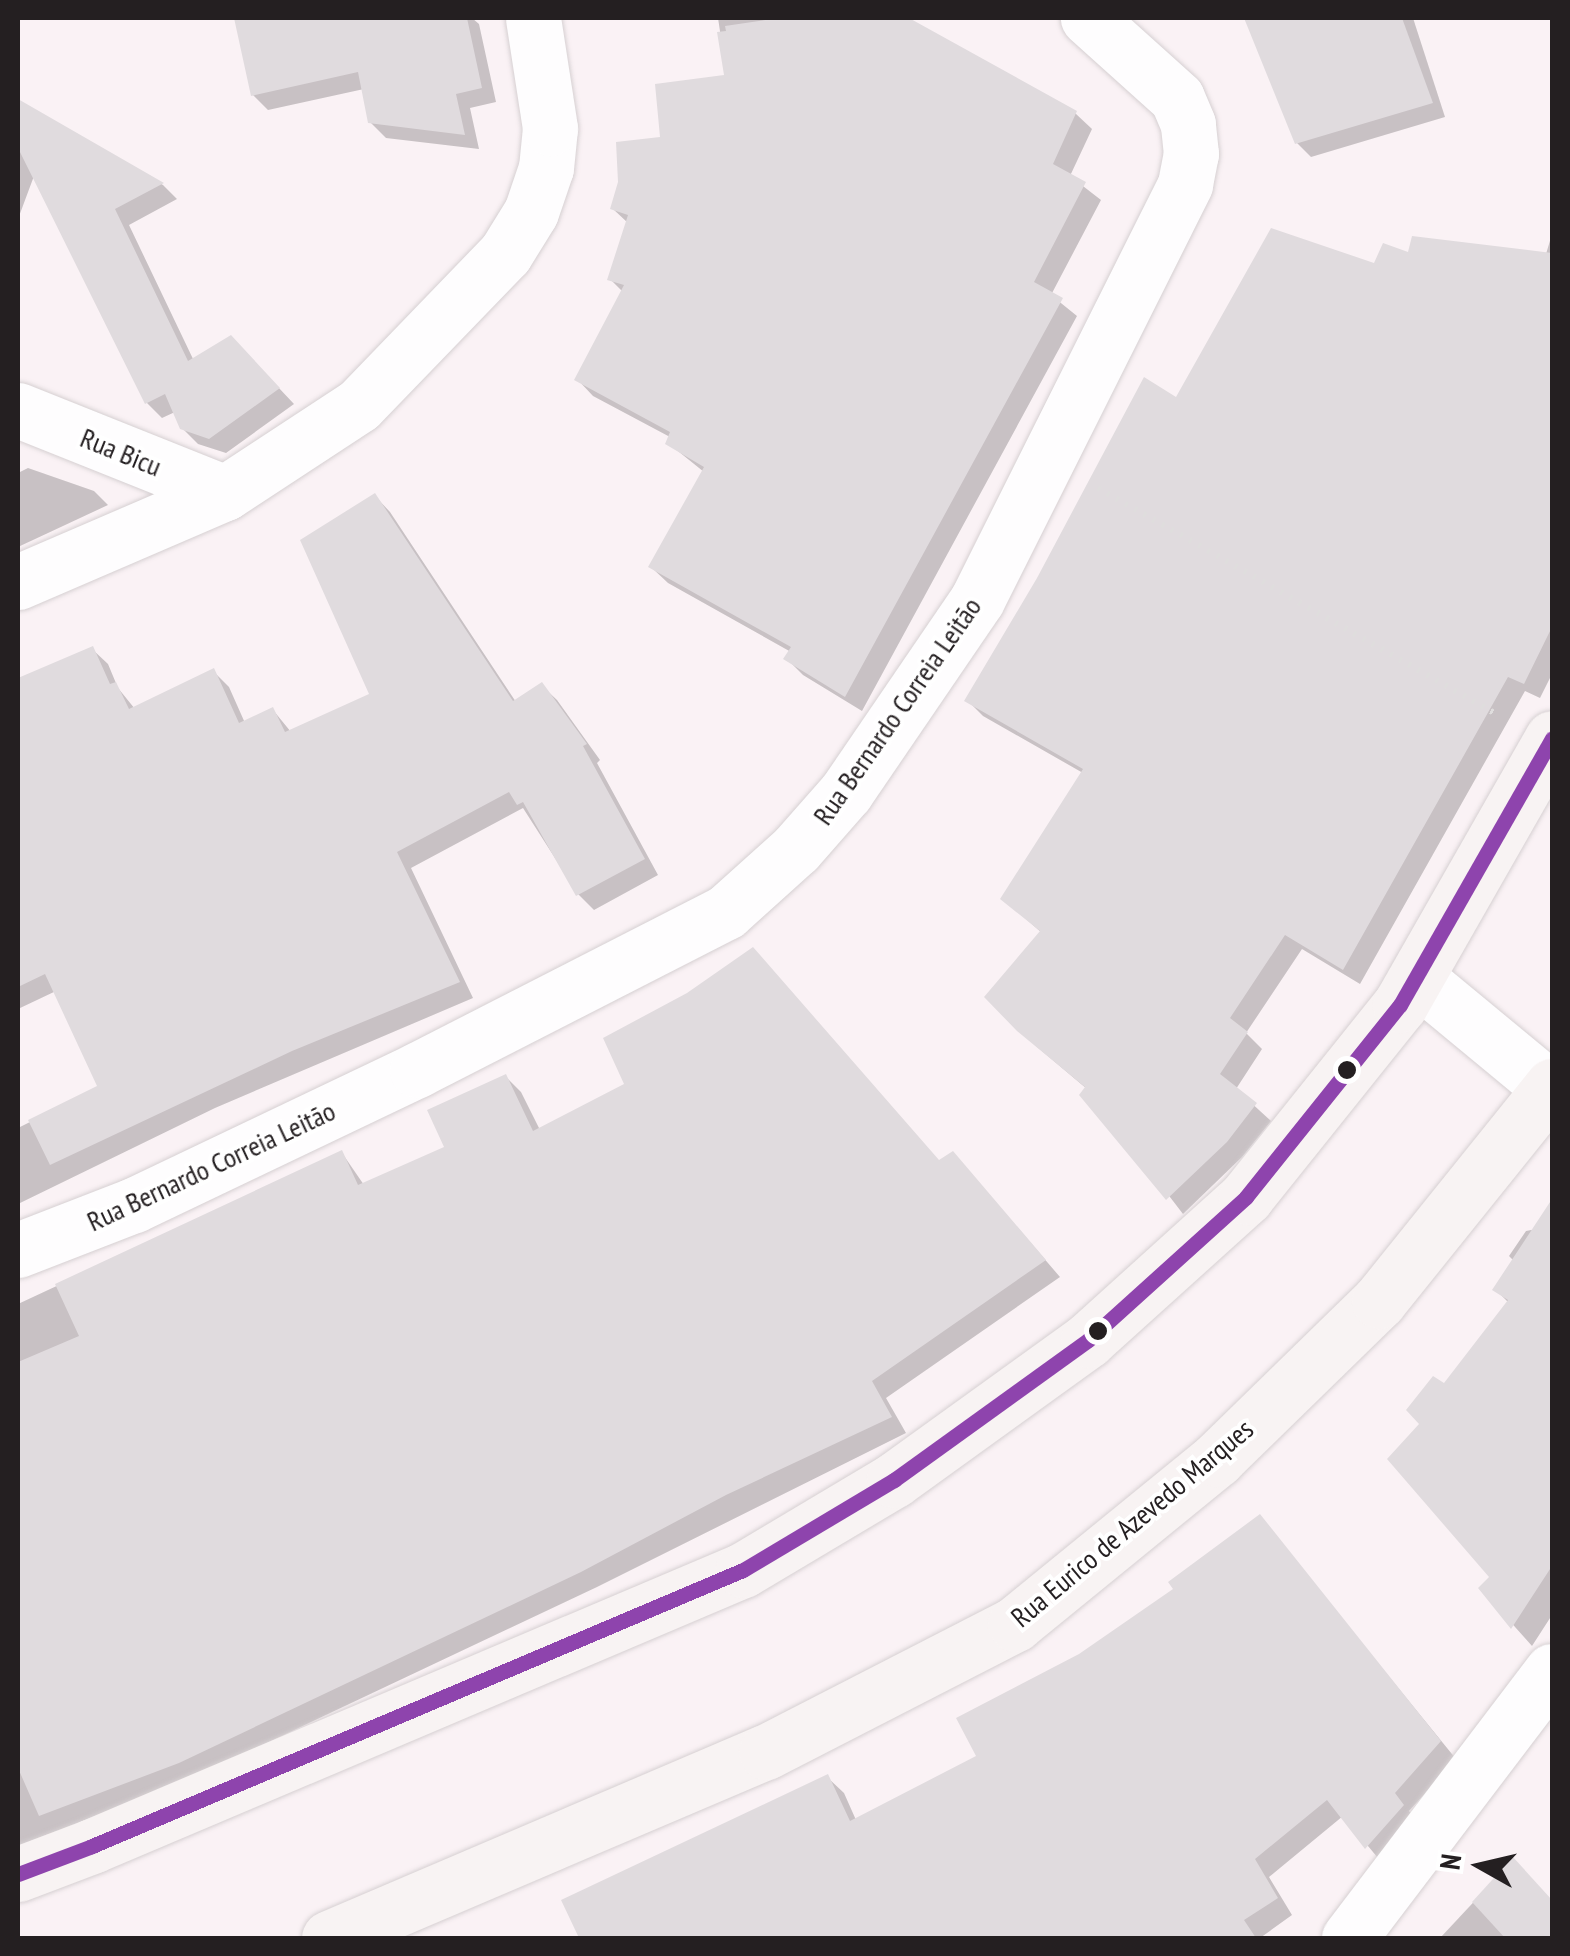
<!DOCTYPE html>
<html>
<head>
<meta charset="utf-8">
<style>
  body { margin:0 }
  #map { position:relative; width:1570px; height:1956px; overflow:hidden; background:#faf2f5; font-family:"PT Sans Narrow",sans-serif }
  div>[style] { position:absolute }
  .shadow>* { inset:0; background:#0003 }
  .building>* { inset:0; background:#e0dbde }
  .path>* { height:6px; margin-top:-3px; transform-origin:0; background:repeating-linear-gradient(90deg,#dfdddd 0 2.5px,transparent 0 10.5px) }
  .roads { filter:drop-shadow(0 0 2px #d6d0d2) drop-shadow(0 0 2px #d6d0d2) }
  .street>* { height:55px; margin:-27.5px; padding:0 27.5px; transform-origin:27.5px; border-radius:27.5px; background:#fefdfe }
  .secondary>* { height:55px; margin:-27.5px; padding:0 27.5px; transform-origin:27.5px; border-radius:27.5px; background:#f8f3f3 }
  .bus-1>* { height:15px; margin:-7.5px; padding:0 7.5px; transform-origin:7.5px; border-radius:7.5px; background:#8e44ad }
  .dots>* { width:28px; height:28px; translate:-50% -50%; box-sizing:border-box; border:5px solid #fff; border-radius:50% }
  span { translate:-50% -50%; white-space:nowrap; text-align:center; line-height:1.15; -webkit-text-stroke:8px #fff; paint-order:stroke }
  .street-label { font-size:28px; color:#241f21 }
  .frame { position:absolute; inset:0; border:20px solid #241f21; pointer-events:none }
  .north { position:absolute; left:1430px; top:1816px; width:100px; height:100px; -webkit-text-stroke:8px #fff; paint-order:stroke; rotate:278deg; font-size:28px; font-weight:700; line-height:40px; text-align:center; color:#241f21 }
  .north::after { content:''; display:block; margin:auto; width:35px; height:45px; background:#241f21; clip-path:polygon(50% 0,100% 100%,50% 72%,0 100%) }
</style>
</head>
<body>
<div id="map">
  <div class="shadow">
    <i style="clip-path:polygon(236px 18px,472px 18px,479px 24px,496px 102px,470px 108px,479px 149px,386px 138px,370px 122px,364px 89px,268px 110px,253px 95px)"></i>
    <i style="clip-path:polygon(718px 18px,904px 18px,1075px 113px,1092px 129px,1070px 176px,1101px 200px,1051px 295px,1077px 316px,862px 711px,803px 675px,787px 659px,791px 652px,668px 583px,651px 567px,704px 472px,668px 443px,670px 437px,593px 396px,577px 379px,623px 292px,610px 279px,628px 223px,613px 209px,663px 139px,727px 78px)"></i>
    <i style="clip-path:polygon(1246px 18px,1413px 18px,1445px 117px,1311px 157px,1297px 143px)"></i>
    <i style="clip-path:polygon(18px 102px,163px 185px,177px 199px,129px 225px,194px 361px,246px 353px,294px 404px,226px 453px,198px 444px,182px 428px,175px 412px,162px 418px,147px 403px,34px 176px,18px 219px)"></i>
    <i style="clip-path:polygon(1552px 234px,1552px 674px,1540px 698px,1525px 691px,1360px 984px,1302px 949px,1246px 1033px,1262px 1049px,1236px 1089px,1271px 1121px,1242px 1157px,1183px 1214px,1087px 1089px,1036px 1046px,1042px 933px,1003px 899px,1083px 773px,983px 716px,967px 700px,1177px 400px,1375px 266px,1409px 256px,1546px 254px)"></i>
    <i style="clip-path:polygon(28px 468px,94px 491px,108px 505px,18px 547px,18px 473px)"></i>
    <i style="clip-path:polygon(375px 496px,390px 512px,516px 702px,541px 685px,557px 700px,600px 760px,597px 763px,658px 875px,594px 910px,578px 894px,523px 808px,411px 868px,473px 998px,215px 1108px,18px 1204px,18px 1128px,100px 1087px,56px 991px,18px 1009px,18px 681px,92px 649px,108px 664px,118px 688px,135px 709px,213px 671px,229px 687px,245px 723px,273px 710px,291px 732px,373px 696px)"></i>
    <i style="clip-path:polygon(506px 1077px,521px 1092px,540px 1130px,940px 1163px,968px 1170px,1060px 1277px,886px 1398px,906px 1433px,597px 1587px,195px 1777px,18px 1846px,18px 1304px,342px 1153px,364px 1185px,447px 1148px)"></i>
    <i style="clip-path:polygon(1552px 1226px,1552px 1615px,1532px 1646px,1481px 1589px,1492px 1577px,1423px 1424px,1444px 1386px,1509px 1303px,1496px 1290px,1514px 1261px,1509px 1256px,1526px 1231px)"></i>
    <i style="clip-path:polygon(1259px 1517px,1456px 1759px,1409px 1811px,1419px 1823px,1383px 1864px,1343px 1816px,1269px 1877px,1292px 1915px,1260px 1938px,579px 1938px,827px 1777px,844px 1793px,856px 1820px,980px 1757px,1081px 1656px,1176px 1590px)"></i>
    <i style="clip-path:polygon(1513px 1860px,1552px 1902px,1552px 1938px,1440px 1938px)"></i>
  </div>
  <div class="building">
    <i style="clip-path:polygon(234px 18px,467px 18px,482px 88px,456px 94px,465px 135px,368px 123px,358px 72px,251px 96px)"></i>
    <i style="clip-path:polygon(779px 18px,909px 18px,1077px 111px,1053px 164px,1086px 182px,1034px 282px,1063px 298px,845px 697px,783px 659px,791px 647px,648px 567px,704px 467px,665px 444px,670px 432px,574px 380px,624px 285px,607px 280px,628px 215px,610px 209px,618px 182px,616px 142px,660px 137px,655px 84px,724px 75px,717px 32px,726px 31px,725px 26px)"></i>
    <i style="clip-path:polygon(1244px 18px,1402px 18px,1433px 103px,1295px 144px)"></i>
    <i style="clip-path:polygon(18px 99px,164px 183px,115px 209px,188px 361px,231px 335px,280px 388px,209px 439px,180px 429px,165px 394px,145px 404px,18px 148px)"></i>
    <i style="clip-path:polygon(1271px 228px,1374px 263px,1383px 243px,1408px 252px,1412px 236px,1552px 253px,1552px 627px,1524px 684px,1508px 677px,1343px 970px,1285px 935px,1230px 1018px,1248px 1032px,1220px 1074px,1257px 1103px,1227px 1142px,1166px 1200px,1079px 1095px,1085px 1087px,1017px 1031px,984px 997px,1040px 931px,1000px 899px,1083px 769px,964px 701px,1037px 578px,1144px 377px,1176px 397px)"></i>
    <i style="clip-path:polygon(375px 493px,513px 701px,542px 682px,587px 744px,583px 746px,645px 859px,576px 896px,523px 802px,517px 805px,509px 792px,397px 852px,460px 982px,292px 1051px,50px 1165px,28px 1120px,97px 1086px,45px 974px,18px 987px,18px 678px,93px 646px,110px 684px,116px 682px,129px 709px,214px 668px,239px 723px,273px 707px,285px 732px,369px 694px,300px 540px)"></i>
    <i style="clip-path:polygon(753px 947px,939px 1160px,953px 1151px,1046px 1260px,872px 1381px,892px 1417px,726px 1495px,581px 1572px,179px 1763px,39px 1816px,18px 1768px,18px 1362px,79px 1336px,55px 1284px,342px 1150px,358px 1185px,444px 1147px,427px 1110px,506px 1074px,533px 1131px,624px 1084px,603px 1038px,687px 993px)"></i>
    <i style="clip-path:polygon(1552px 1199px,1552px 1566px,1511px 1629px,1478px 1588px,1489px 1577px,1387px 1459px,1419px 1424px,1406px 1410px,1433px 1376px,1444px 1383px,1508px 1300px,1492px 1290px)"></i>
    <i style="clip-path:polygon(1260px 1514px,1441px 1741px,1395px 1793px,1404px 1805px,1365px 1849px,1327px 1800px,1255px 1859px,1278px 1898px,1244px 1920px,1256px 1938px,579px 1938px,561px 1900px,828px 1774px,850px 1821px,976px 1756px,956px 1718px,1079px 1654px,1173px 1589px,1168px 1582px)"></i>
    <i style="clip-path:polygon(1513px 1857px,1552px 1900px,1552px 1938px,1505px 1938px,1472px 1902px)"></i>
  </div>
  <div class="path">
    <i style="left:1098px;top:488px;width:458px;rotate:29.6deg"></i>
  </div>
  <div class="roads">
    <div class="street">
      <i style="left:18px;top:410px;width:223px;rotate:21.8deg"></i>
      <i style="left:18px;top:582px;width:225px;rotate:-23.3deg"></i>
      <i style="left:225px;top:493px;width:160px;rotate:-33.3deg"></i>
      <i style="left:359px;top:405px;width:210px;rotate:-46deg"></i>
      <i style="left:505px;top:254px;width:49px;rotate:-58.2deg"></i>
      <i style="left:531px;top:212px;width:46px;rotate:-71.2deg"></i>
      <i style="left:546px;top:168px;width:40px;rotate:-84.3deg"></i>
      <i style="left:550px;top:128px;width:111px;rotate:-98.8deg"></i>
      <i style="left:1418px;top:979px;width:174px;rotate:39.6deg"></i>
      <i style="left:18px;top:1250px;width:124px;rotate:-21.2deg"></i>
      <i style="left:134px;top:1205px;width:314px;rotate:-25.5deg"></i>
      <i style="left:417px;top:1070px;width:347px;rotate:-27.1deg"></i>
      <i style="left:726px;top:912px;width:94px;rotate:-42deg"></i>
      <i style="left:796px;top:849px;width:76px;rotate:-48.7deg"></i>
      <i style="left:846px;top:792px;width:232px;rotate:-55.7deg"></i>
      <i style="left:977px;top:600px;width:465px;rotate:-63.4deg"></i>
      <i style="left:1185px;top:184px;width:31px;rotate:-79deg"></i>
      <i style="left:1191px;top:154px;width:30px;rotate:-96deg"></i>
      <i style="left:1188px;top:124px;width:28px;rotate:-113deg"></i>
      <i style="left:1177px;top:98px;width:120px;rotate:-138deg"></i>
      <i style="left:1349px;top:1938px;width:335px;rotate:-52.8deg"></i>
    </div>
    <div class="secondary">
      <i style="left:18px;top:1874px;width:79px;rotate:-20.7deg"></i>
      <i style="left:92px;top:1846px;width:707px;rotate:-22.98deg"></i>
      <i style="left:743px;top:1570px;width:176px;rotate:-30.8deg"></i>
      <i style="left:894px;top:1480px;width:239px;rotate:-35.8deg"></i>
      <i style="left:1088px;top:1340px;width:213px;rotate:-42.1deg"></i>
      <i style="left:1246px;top:1197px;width:246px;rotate:-51.3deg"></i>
      <i style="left:1400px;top:1005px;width:307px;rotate:-60.3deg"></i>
      <i style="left:329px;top:1938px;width:475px;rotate:-23.1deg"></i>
      <i style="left:766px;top:1752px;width:280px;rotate:-27.2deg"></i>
      <i style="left:1015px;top:1624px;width:261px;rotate:-39.2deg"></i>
      <i style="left:1217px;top:1459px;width:226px;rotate:-44.3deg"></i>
      <i style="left:1379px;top:1301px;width:276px;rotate:-51.2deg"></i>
    </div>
  </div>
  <div class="bus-1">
    <i style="left:18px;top:1874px;width:79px;rotate:-20.7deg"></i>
    <i style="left:92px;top:1846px;width:707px;rotate:-22.98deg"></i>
    <i style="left:743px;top:1570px;width:176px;rotate:-30.8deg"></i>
    <i style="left:894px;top:1480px;width:239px;rotate:-35.8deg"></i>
    <i style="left:1088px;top:1340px;width:213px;rotate:-42.1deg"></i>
    <i style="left:1246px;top:1197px;width:246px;rotate:-51.3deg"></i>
    <i style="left:1400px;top:1005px;width:307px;rotate:-60.3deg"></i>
  </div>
  <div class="dots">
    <i style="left:1347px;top:1070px;background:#241f21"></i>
    <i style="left:1098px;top:1331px;background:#241f21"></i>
  </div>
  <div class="street-label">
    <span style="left:121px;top:452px;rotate:22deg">Rua Bicu</span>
    <span style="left:897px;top:711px;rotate:-55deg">Rua Bernardo Correia Leitão</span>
    <span style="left:211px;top:1166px;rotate:-25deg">Rua Bernardo Correia Leitão</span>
    <span style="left:1132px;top:1523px;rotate:-40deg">Rua Eurico de Azevedo Marques</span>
  </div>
  <div class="frame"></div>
  <div class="north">N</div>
</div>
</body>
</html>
